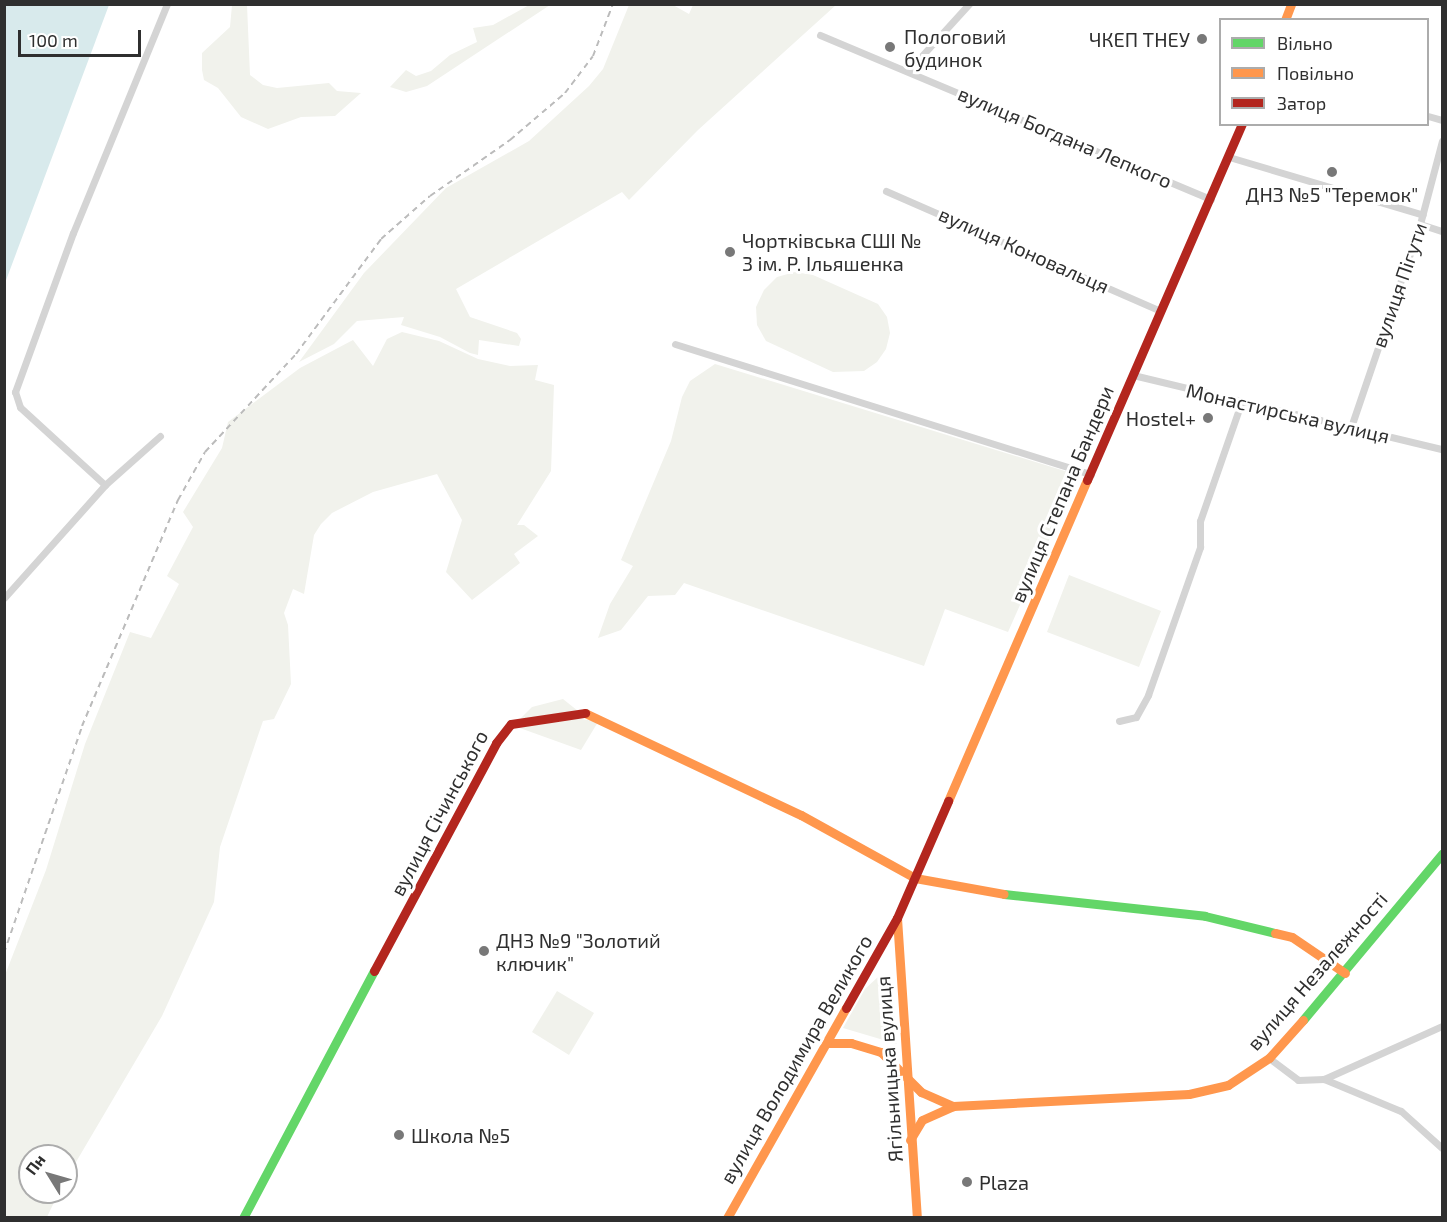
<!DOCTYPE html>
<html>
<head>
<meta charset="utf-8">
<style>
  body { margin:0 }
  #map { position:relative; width:1447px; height:1222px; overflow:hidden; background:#fff; font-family:"Exo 2",sans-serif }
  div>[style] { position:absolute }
  .green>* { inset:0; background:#f1f2ec }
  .water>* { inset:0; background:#d8eaec }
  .street>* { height:7px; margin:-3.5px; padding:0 3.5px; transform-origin:3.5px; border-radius:3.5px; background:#d4d4d4 }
  .fast>* { height:9px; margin:-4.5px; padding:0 4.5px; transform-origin:4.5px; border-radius:4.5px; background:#63d668 }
  .slow>* { height:9px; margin:-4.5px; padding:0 4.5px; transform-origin:4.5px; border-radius:4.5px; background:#ff974d }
  .jam>* { height:9px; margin:-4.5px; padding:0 4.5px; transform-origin:4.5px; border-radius:4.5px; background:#b3261e }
  .rail>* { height:2px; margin-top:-1px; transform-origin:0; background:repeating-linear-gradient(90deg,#bbb 0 6px,transparent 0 10.5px) }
  .dots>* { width:16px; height:16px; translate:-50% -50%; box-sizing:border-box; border:3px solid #fff; border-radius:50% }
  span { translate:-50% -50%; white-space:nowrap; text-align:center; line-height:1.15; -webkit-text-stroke:6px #fff; paint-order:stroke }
  .poi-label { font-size:20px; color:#2f2f2f }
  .left { translate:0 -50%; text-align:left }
  .right { translate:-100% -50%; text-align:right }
  .street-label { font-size:20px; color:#2f2f2f }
  .frame { position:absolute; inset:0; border:6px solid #2f2f2f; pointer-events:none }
  .legend { position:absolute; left:1219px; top:18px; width:210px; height:108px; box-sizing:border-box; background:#fff; border:2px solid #acacac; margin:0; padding:8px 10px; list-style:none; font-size:18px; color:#2f2f2f }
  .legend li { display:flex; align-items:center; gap:12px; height:30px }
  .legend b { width:30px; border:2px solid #acacac }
  .north { position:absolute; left:18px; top:1144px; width:60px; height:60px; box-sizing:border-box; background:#fff; border:2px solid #acacac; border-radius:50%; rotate:307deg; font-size:16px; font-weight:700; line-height:24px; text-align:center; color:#2f2f2f }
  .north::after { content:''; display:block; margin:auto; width:21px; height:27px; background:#787878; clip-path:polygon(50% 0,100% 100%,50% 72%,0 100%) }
  .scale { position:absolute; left:18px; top:30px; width:123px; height:27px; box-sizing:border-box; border:3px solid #2f2f2f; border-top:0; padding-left:8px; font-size:18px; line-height:21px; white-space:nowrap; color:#2f2f2f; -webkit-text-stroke:4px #fff; paint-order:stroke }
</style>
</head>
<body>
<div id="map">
  <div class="green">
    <i style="clip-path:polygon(531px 4px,550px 5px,427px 86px,406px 92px,390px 87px,406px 70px,416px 76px,431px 71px,450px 55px,477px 42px,473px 28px,493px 25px)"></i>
    <i style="clip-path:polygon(232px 5px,247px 5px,250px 75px,263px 85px,277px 88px,329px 83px,337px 91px,361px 93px,335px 116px,301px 117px,268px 129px,241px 117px,218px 88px,204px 80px,202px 70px,202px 53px,230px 27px)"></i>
    <i style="clip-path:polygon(629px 5px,673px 5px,689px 14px,693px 5px,836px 5px,698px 130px,629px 200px,622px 192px,456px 289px,470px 317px,517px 333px,521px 339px,519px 346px,479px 340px,478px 355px,470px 353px,440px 337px,401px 325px,404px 317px,392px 318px,357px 321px,334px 344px,299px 362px,364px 273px,446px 188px,529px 141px,589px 86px,603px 69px)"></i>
    <i style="clip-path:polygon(795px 272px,813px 275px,878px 304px,887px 317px,890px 333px,886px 349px,877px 362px,864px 371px,833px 372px,766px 341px,757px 325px,756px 307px,764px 290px,777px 277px)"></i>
    <i style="clip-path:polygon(402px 332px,439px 341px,478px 359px,510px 366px,538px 365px,535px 380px,554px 385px,551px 471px,517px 525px,524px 525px,538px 536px,514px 554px,520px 563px,472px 600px,446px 572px,462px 520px,437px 474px,373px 492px,332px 513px,321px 524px,314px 535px,304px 594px,293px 589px,284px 613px,288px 625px,291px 684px,274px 719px,263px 721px,220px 847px,214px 902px,162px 1016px,66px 1179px,66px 1156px,30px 1156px,30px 1192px,59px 1192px,47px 1217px,5px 1217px,5px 975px,46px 870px,85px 744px,130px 632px,151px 638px,179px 584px,167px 576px,193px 527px,183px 512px,222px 448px,228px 422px,300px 368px,353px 340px,373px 366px,387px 339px)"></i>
    <i style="clip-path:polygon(715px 364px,1078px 475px,1008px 632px,945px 609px,924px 666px,684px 583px,675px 595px,648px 596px,621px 630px,598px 638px,610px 604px,633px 566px,621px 560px,671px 441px,682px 397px,690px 381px)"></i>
    <i style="clip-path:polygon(1069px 575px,1161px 611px,1139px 667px,1047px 632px)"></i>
    <i style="clip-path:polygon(563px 699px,578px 711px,520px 719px,532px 707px)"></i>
    <i style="clip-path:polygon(571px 717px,598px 722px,581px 750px,517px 727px)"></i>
    <i style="clip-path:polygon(879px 976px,892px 986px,897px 1044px,843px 1028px,865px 989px)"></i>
    <i style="clip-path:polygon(557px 991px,594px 1013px,569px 1055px,532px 1032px)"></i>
  </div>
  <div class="water">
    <i style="clip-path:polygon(5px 4px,109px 5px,5px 283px,4px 5px)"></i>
  </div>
  <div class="street">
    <i style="left:820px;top:35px;width:424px;rotate:22.8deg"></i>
    <i style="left:908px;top:71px;width:91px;rotate:-47.7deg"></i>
    <i style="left:1428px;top:116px;width:15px;rotate:16deg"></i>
    <i style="left:1229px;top:157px;width:202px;rotate:16.6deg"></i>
    <i style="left:886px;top:191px;width:300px;rotate:23.6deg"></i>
    <i style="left:1420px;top:224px;width:23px;rotate:18deg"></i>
    <i style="left:675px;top:344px;width:436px;rotate:17.4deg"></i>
    <i style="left:1133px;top:375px;width:318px;rotate:13.5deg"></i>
    <i style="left:1351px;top:427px;width:214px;rotate:-71.2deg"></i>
    <i style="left:1420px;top:224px;width:86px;rotate:-75.2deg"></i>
    <i style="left:160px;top:436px;width:74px;rotate:138.3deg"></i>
    <i style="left:105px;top:485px;width:115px;rotate:-137.5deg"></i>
    <i style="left:20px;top:407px;width:16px;rotate:-108deg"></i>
    <i style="left:15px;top:392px;width:169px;rotate:-70deg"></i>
    <i style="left:73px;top:233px;width:248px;rotate:-67.7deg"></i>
    <i style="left:4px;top:598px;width:152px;rotate:-48.2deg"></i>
    <i style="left:1119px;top:721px;width:17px;rotate:-13deg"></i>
    <i style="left:1136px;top:717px;width:25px;rotate:-61deg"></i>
    <i style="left:1148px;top:695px;width:157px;rotate:-70.6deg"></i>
    <i style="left:1200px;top:547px;width:26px;rotate:-90deg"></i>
    <i style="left:1200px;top:521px;width:125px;rotate:-70.8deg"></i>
    <i style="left:1269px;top:1058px;width:36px;rotate:37deg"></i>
    <i style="left:1298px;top:1080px;width:26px;rotate:-2deg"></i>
    <i style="left:1324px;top:1079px;width:129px;rotate:-24.2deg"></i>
    <i style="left:1324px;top:1079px;width:83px;rotate:22.6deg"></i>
    <i style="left:1401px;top:1111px;width:55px;rotate:42.1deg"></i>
  </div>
  <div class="fast">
    <i style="left:1004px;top:894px;width:202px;rotate:6.2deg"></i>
    <i style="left:1205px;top:916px;width:72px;rotate:13.7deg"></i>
    <i style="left:1303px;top:1020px;width:217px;rotate:-50.1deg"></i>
    <i style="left:243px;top:1218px;width:280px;rotate:-62.1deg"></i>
  </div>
  <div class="slow">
    <i style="left:1285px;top:20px;width:17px;rotate:-69deg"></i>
    <i style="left:585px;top:713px;width:239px;rotate:25.3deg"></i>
    <i style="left:801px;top:815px;width:130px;rotate:28.9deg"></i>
    <i style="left:915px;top:878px;width:90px;rotate:10.2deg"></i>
    <i style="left:948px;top:801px;width:350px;rotate:-66.6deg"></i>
    <i style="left:897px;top:918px;width:301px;rotate:86.2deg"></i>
    <i style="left:1275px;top:933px;width:17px;rotate:13deg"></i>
    <i style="left:1292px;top:937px;width:64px;rotate:34.2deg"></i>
    <i style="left:827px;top:1043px;width:24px"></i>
    <i style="left:851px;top:1043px;width:31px;rotate:17deg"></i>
    <i style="left:881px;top:1052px;width:57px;rotate:45deg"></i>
    <i style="left:921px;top:1092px;width:35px;rotate:24deg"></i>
    <i style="left:910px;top:1140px;width:23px;rotate:-59deg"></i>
    <i style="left:922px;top:1120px;width:34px;rotate:-24deg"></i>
    <i style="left:953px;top:1106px;width:236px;rotate:-2.9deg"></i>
    <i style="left:1189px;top:1094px;width:40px;rotate:-13deg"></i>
    <i style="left:1228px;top:1085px;width:49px;rotate:-33.4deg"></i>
    <i style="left:1269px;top:1058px;width:51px;rotate:-48.2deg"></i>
    <i style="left:727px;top:1218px;width:241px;rotate:-60.5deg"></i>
  </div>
  <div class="jam">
    <i style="left:1087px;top:480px;width:388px;rotate:-66.5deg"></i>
    <i style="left:374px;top:971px;width:259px;rotate:-61.8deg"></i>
    <i style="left:496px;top:743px;width:24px;rotate:-52deg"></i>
    <i style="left:511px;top:724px;width:75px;rotate:-8.5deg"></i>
    <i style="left:846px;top:1008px;width:103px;rotate:-60.5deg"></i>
    <i style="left:897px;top:918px;width:128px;rotate:-66.4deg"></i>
  </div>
  <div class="rail">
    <i style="left:4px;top:953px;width:240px;rotate:-71deg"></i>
    <i style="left:82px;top:726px;width:246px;rotate:-67deg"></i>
    <i style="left:178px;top:500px;width:55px;rotate:-60.6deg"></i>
    <i style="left:205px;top:452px;width:134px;rotate:-47.1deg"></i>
    <i style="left:296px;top:354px;width:143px;rotate:-53.5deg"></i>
    <i style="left:381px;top:239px;width:65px;rotate:-41.3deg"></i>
    <i style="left:430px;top:196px;width:98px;rotate:-35deg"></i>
    <i style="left:510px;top:140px;width:72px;rotate:-40.5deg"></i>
    <i style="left:565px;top:93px;width:46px;rotate:-52.9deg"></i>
    <i style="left:593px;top:56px;width:56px;rotate:-69deg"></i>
  </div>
  <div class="dots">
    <i style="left:1202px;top:39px;background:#787878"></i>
    <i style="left:890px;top:47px;background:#787878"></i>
    <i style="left:1332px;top:172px;background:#787878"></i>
    <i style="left:730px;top:252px;background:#787878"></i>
    <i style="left:1208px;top:418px;background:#787878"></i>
    <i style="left:484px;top:951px;background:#787878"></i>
    <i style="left:399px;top:1135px;background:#787878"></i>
    <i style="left:967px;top:1182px;background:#787878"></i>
  </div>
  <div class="poi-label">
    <span class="left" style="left:904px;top:48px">Пологовий<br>будинок</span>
    <span class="right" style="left:1190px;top:39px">ЧКЕП ТНЕУ</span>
    <span style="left:1332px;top:194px">ДНЗ №5 "Теремок"</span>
    <span class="left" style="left:742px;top:252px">Чортківська СШІ №<br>3 ім. Р. Ільяшенка</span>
    <span class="right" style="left:1196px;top:418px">Hostel+</span>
    <span class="left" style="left:496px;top:952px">ДНЗ №9 "Золотий<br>ключик"</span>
    <span class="left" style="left:411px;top:1135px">Школа №5</span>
    <span class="left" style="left:979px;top:1182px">Plaza</span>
  </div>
  <div class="street-label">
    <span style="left:1065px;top:137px;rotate:23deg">вулиця Богдана Лепкого</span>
    <span style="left:1024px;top:250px;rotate:24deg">вулиця Коновальця</span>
    <span style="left:1399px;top:285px;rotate:-71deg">вулиця Пігути</span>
    <span style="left:1288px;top:413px;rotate:13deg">Монастирська вулиця</span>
    <span style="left:1062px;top:494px;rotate:-67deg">вулиця Степана Бандери</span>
    <span style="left:439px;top:813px;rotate:-62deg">вулиця Січинського</span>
    <span style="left:1317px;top:971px;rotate:-49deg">вулиця Незалежності</span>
    <span style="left:796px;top:1059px;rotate:-60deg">вулиця Володимира Великого</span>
    <span style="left:889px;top:1069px;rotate:-94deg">Ягільницька вулиця</span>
  </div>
  <div class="frame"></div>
  <ul class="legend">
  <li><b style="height:8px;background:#63d668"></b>Вільно</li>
  <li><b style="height:8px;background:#ff974d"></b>Повільно</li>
  <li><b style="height:8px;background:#b3261e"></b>Затор</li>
  </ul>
  <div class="north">Пн</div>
  <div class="scale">100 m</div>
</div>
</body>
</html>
